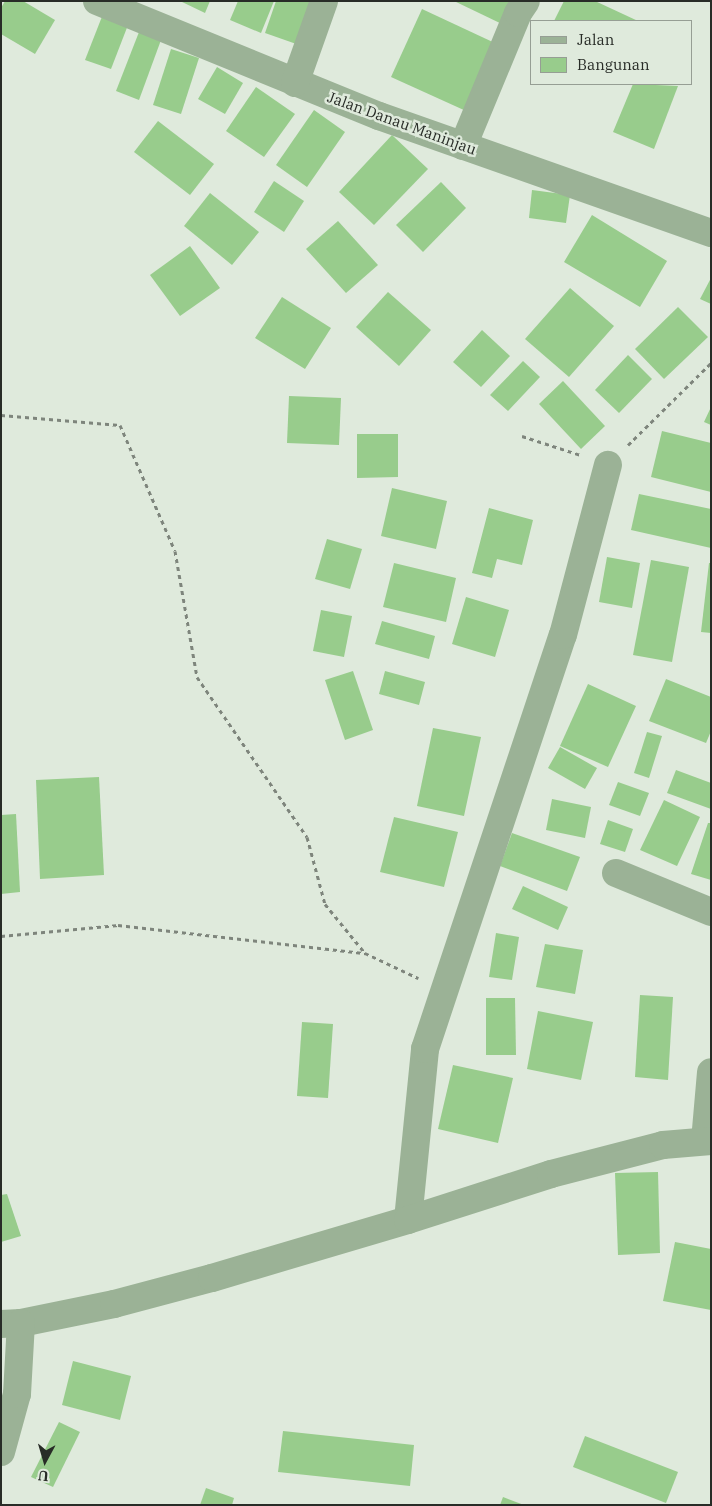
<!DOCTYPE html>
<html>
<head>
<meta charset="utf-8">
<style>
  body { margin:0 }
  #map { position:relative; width:712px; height:1506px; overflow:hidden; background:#dfeadc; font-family:"IBM Plex Serif",serif }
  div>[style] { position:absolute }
  .building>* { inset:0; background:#98cc8c }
  .path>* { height:3px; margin-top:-1.5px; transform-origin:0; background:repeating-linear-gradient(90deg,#7e857c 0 4px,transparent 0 8px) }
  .minor>* { height:28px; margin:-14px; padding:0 14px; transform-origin:14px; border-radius:14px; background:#9bb296 }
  span { translate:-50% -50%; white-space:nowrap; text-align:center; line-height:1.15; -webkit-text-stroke:5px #dfeadc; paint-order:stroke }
  .street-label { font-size:15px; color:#282c27 }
  .frame { position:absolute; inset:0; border:2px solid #282c27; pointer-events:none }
  .legend { position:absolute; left:530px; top:20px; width:162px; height:65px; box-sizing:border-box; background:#dfeadc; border:1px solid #969e94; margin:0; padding:6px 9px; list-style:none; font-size:15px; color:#282c27 }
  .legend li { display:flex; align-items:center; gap:10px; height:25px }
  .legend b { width:25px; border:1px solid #969e94 }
  .north { position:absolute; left:20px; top:1436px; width:50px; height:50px; -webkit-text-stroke:4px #dfeadc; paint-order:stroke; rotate:186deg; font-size:14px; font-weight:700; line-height:20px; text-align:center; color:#282c27 }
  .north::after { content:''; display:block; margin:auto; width:18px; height:22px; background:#282c27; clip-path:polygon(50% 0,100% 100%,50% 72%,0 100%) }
</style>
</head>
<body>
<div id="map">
  <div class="building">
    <i style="clip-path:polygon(5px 1px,23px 1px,55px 20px,35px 54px,1px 34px,1px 8px)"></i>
    <i style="clip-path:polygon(180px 1px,210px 1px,205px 13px)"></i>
    <i style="clip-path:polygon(238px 1px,274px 1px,261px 33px,230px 20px)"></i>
    <i style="clip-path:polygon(276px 1px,318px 1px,302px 46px,265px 33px)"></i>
    <i style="clip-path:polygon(454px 1px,516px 1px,504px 25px)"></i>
    <i style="clip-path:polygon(564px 1px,595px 1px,638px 21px,554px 21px)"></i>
    <i style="clip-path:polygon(422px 9px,497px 44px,466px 111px,391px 77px)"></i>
    <i style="clip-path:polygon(103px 14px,128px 25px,111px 69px,85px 60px)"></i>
    <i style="clip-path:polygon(139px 32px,161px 40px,139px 100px,116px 91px)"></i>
    <i style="clip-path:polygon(171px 49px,199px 58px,181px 114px,153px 105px)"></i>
    <i style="clip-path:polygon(217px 67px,243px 83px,225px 114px,198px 99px)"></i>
    <i style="clip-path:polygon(633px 84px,678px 86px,654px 149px,613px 132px)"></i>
    <i style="clip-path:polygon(256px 87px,295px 114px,264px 157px,226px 131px)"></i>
    <i style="clip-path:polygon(314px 110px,345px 132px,307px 187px,276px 165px)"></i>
    <i style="clip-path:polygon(158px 121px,214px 164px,190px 195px,134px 152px)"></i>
    <i style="clip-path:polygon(392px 135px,428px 169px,374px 225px,339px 192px)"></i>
    <i style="clip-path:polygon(274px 181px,304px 201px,284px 232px,254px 212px)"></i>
    <i style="clip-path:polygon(441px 182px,466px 208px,423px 252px,396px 225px)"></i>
    <i style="clip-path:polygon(532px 190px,570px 195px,566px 223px,529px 218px)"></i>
    <i style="clip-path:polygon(210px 193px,259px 232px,232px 265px,184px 226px)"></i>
    <i style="clip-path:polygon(592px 215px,667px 261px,640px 307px,564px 262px)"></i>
    <i style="clip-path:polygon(338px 221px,378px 265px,346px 293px,306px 249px)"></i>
    <i style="clip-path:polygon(190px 246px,220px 288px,180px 316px,150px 275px)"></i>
    <i style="clip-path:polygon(711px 278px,711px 304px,700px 299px)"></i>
    <i style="clip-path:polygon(570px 288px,614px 326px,569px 377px,525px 339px)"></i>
    <i style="clip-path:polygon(388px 292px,431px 330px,399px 366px,356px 327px)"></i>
    <i style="clip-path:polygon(282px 297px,331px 328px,305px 369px,255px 338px)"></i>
    <i style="clip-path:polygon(678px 307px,708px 337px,664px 379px,635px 349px)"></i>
    <i style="clip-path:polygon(482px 330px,510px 356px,481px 387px,453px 362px)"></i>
    <i style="clip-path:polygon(628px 355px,652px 379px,619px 413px,595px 390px)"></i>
    <i style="clip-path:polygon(523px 361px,540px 377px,508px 411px,490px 395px)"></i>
    <i style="clip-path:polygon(563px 381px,605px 426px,581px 449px,539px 404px)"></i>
    <i style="clip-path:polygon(289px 396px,341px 398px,339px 445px,287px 443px)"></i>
    <i style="clip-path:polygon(711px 407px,711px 425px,704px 422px)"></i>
    <i style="clip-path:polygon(662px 431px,711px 443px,711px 492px,651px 477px)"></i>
    <i style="clip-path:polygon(357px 434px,398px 434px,398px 477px,357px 478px)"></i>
    <i style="clip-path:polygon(392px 488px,447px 501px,436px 549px,381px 536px)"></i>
    <i style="clip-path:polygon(639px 494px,711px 509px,711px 548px,631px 530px)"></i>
    <i style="clip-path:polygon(489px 508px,533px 520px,522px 565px,497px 559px,492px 578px,472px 573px)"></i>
    <i style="clip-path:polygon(327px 539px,362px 549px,350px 589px,315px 579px)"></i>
    <i style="clip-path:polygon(607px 557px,640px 563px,632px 608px,599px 602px)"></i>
    <i style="clip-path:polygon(651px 560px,689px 567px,672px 662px,633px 655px)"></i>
    <i style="clip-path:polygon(394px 563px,456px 578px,446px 622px,383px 607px)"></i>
    <i style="clip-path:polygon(709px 563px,711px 563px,711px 633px,701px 632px)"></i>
    <i style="clip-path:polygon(466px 597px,509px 610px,495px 657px,452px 644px)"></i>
    <i style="clip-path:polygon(321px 610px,352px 616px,344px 657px,313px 651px)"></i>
    <i style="clip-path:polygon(382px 621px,435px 636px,429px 659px,375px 644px)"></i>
    <i style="clip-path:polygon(353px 671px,373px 730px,345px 740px,325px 680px)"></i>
    <i style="clip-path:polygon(385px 671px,425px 682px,419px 705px,379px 694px)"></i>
    <i style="clip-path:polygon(666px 679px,711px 697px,711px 731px,706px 743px,649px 721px)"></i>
    <i style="clip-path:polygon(588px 684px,636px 706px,608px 767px,560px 746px)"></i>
    <i style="clip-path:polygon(433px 728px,481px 737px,464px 816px,417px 806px)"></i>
    <i style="clip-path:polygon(647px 732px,662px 736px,649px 778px,634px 773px)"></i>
    <i style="clip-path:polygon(560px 747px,597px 768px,585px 789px,548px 768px)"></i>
    <i style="clip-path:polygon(676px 770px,711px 783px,711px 809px,667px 793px)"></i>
    <i style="clip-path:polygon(99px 777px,104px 875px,40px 879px,36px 780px)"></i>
    <i style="clip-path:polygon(618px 782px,649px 793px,640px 816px,609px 805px)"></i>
    <i style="clip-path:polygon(552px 799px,591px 807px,585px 838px,546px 830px)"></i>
    <i style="clip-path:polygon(664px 800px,700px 817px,677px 866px,640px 850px)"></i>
    <i style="clip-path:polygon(16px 814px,20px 892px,1px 894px,1px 815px)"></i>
    <i style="clip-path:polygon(394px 817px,458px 832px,444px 887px,380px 872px)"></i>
    <i style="clip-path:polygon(608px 820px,633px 829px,625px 852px,600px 844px)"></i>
    <i style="clip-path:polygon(708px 823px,711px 823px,711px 880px,691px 874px)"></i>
    <i style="clip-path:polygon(512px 833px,580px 857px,567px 891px,500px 866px)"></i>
    <i style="clip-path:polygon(523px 886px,568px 907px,558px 930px,512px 909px)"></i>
    <i style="clip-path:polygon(496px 933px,519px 937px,512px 980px,489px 977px)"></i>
    <i style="clip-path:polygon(545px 944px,583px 950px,575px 994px,536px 987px)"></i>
    <i style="clip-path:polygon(640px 995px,673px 997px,668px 1080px,635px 1077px)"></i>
    <i style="clip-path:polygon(486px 998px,515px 998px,516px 1055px,486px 1055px)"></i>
    <i style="clip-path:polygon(538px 1011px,593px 1022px,581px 1080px,527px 1069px)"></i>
    <i style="clip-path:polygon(302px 1022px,333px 1024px,328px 1098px,297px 1096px)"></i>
    <i style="clip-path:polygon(453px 1065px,513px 1078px,498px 1143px,438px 1129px)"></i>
    <i style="clip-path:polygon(658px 1172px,660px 1253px,618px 1255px,615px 1173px)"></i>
    <i style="clip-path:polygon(7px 1194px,21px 1236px,1px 1242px,1px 1195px)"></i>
    <i style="clip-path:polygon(675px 1242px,711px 1249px,711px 1310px,663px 1301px)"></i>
    <i style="clip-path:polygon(73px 1361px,131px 1376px,120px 1420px,62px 1405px)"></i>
    <i style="clip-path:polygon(59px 1422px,80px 1432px,53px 1487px,31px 1477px)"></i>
    <i style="clip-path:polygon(283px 1431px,414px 1445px,410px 1486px,278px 1472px)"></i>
    <i style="clip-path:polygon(585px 1436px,678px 1472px,666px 1503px,573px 1467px)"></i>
    <i style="clip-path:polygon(206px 1488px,234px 1498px,232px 1505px,200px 1505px)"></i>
    <i style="clip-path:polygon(503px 1497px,524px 1505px,500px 1505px)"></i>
  </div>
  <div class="path">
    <i style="left:1px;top:415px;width:119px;rotate:4.8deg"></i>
    <i style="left:120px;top:425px;width:137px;rotate:66.4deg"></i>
    <i style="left:175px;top:551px;width:128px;rotate:80.1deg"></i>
    <i style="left:197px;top:677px;width:194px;rotate:55.5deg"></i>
    <i style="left:307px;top:837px;width:69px;rotate:75deg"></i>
    <i style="left:325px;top:904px;width:63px;rotate:50.8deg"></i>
    <i style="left:365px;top:953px;width:59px;rotate:25.3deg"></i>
    <i style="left:522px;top:436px;width:62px;rotate:17.9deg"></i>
    <i style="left:628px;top:445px;width:117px;rotate:-44.7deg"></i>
    <i style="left:1px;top:936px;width:118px;rotate:-5.4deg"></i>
    <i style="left:118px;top:925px;width:249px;rotate:6.5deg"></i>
  </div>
  <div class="minor">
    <i style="left:97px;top:1px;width:305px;rotate:22.2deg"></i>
    <i style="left:379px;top:116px;width:352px;rotate:19.4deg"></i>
    <i style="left:295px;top:83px;width:87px;rotate:-70.5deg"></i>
    <i style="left:463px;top:146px;width:144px;rotate:-67.5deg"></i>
    <i style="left:518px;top:13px;width:14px;rotate:-56deg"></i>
    <i style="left:616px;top:873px;width:103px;rotate:22.3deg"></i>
    <i style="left:705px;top:1141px;width:69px;rotate:-85deg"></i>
    <i style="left:408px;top:1220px;width:172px;rotate:-84.3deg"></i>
    <i style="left:425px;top:1049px;width:436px;rotate:-71.6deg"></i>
    <i style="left:563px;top:635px;width:176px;rotate:-75.2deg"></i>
    <i style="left:1px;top:1324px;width:20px;rotate:-3deg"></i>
    <i style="left:21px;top:1323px;width:95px;rotate:-11.5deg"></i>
    <i style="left:114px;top:1304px;width:101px;rotate:-14.9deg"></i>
    <i style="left:212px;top:1278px;width:204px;rotate:-16.5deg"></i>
    <i style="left:408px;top:1220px;width:150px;rotate:-17.8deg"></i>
    <i style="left:551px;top:1174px;width:116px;rotate:-14.5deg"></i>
    <i style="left:663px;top:1145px;width:48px;rotate:-4.8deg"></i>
    <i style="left:1px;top:1452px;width:60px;rotate:-74.6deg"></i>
    <i style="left:17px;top:1394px;width:71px;rotate:-86.8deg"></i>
  </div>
  <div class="street-label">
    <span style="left:402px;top:123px;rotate:20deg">Jalan Danau Maninjau</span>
  </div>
  <div class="frame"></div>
  <ul class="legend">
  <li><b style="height:6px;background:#9bb296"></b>Jalan</li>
  <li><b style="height:14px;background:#98cc8c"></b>Bangunan</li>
  </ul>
  <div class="north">U</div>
</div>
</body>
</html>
